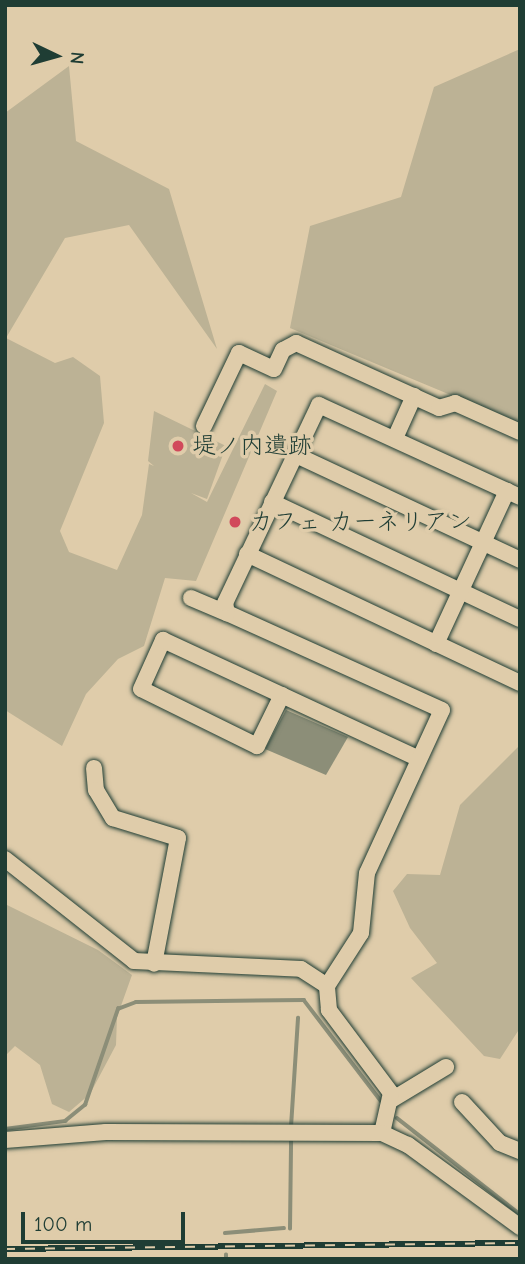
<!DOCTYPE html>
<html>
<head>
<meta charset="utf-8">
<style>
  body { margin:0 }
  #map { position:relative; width:525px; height:1264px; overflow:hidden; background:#dfccaa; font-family:"Comic Neue","Klee One",sans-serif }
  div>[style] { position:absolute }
  .green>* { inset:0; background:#bcb295 }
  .water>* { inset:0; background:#8c8e78 }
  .stream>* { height:3.5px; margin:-1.75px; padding:0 1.75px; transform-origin:1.75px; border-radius:1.75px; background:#8c8e78 }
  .roads { filter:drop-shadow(0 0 2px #1f3d34) drop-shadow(0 0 2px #1f3d34) }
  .minor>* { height:16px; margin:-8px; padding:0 8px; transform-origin:8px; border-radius:8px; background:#dfccaa }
  .rail>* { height:6px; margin-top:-3px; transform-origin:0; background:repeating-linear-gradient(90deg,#dfccaa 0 10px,#1f3d34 0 20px); box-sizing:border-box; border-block:2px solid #1f3d34 }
  .dots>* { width:19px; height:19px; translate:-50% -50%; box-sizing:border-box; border:4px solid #dfccaa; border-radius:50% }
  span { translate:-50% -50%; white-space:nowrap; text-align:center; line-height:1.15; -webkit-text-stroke:7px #dfccaa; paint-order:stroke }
  .poi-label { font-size:24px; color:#1f3d34 }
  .left { translate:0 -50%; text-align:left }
  .frame { position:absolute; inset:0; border:7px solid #1f3d34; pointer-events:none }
  .north { position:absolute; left:21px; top:21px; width:70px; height:70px; -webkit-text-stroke:5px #dfccaa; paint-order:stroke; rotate:95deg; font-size:19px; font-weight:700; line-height:28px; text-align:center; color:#1f3d34 }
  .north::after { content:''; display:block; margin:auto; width:24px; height:32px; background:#1f3d34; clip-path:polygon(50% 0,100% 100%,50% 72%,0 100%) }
  .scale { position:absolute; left:21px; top:1212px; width:164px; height:32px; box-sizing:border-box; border:4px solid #1f3d34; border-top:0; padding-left:9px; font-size:21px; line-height:24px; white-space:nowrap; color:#1f3d34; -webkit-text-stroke:5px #dfccaa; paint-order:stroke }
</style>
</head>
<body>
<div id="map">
  <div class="green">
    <i style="clip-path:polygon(520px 49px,520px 424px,290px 328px,310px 226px,401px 197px,434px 87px)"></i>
    <i style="clip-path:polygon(69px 66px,76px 141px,169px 189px,217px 349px,129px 225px,65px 238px,6px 338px,55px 363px,73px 357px,100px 376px,104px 423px,60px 531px,69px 552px,117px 570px,142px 515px,149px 464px,154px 466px,148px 461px,154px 411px,226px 446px,207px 499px,191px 493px,207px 502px,265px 384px,277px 391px,196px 581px,165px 578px,144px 646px,118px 659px,86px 694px,62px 746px,5px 710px,5px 113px)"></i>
    <i style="clip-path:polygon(520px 745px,520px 1028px,500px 1059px,484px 1056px,411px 978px,437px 963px,410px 928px,393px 891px,407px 874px,440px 875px,460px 805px)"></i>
    <i style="clip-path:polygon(5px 904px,98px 950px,132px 975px,117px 1017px,116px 1045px,90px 1094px,69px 1112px,52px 1104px,40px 1065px,15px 1046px,5px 1056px)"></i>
  </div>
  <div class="water">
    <i style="clip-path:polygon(286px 710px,348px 737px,326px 775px,265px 749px)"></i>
  </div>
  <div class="stream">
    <i style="left:397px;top:1118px;width:156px;rotate:38deg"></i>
    <i style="left:291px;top:1127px;width:109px;rotate:-86.3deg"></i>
    <i style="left:5px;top:1129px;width:61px;rotate:-7.6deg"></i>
    <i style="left:65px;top:1121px;width:26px;rotate:-39deg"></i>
    <i style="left:85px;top:1105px;width:102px;rotate:-71deg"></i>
    <i style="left:118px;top:1009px;width:19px;rotate:-21deg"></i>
    <i style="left:136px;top:1002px;width:168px;rotate:-0.7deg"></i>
    <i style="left:304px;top:1000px;width:128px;rotate:52.6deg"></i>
    <i style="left:290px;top:1229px;width:87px;rotate:-89.3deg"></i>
    <i style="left:225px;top:1233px;width:59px;rotate:-4.8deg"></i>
    <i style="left:226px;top:1259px;width:4px;rotate:-90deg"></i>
  </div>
  <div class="roads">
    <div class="minor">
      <i style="left:204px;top:426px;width:81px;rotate:-64.4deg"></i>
      <i style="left:239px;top:353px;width:38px;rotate:25deg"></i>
      <i style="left:274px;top:369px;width:21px;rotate:-65deg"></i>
      <i style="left:283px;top:350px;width:15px;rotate:-28deg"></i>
      <i style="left:296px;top:343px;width:157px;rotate:24.4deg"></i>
      <i style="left:439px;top:408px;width:17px;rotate:-17deg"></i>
      <i style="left:455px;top:403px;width:71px;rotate:24deg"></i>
      <i style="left:396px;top:436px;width:44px;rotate:-65.8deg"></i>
      <i style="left:294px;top:454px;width:250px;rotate:25.1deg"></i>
      <i style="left:272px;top:502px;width:274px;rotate:25.3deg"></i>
      <i style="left:247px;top:554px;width:302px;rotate:25.3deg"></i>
      <i style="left:191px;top:598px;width:39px;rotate:23deg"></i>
      <i style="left:436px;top:644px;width:169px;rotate:-65.1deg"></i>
      <i style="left:282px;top:695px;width:57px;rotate:116.1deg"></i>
      <i style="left:257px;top:746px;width:129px;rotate:-153.8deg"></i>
      <i style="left:141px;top:689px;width:54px;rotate:-65.8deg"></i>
      <i style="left:163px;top:640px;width:282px;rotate:24.9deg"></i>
      <i style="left:94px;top:768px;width:22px;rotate:85deg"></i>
      <i style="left:96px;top:790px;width:33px;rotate:59deg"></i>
      <i style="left:113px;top:818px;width:68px;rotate:17.1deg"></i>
      <i style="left:178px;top:838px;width:128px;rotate:100.8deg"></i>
      <i style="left:5px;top:859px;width:164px;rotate:38.3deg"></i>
      <i style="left:134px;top:961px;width:167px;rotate:2.7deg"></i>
      <i style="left:301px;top:969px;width:31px;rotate:33deg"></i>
      <i style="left:393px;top:1099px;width:62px;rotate:-31.1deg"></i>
      <i style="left:462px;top:1102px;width:56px;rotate:47.2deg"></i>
      <i style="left:500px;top:1143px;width:22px;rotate:22deg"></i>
      <i style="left:382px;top:1133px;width:41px;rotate:-77.3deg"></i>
      <i style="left:391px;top:1093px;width:104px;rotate:-126.8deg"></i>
      <i style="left:329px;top:1010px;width:24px;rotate:-95deg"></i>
      <i style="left:327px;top:986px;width:63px;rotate:-57.3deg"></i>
      <i style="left:361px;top:933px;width:60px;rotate:-84.3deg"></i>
      <i style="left:367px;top:873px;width:179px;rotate:-65.3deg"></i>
      <i style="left:442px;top:710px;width:236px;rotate:-155.7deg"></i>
      <i style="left:227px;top:613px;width:10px;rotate:-101deg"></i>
      <i style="left:225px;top:603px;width:219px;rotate:-64.6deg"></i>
      <i style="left:319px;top:405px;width:221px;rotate:24.6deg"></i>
      <i style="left:5px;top:1140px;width:101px;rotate:-4.5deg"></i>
      <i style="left:106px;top:1132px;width:276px;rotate:0.2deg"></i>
      <i style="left:382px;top:1133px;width:29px;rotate:25deg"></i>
      <i style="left:408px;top:1145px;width:139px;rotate:36.2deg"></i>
    </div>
  </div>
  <div class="rail">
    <i style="left:5px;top:1249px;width:515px;rotate:-0.67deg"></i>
  </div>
  <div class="dots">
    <i style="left:178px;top:446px;background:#d1495b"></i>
    <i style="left:235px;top:522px;background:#d1495b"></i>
  </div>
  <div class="poi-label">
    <span class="left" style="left:192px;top:446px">堤ノ内遺跡</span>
    <span class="left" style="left:249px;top:522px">カフェ カーネリアン</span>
  </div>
  <div class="frame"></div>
  <div class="north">N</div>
  <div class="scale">100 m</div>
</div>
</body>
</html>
